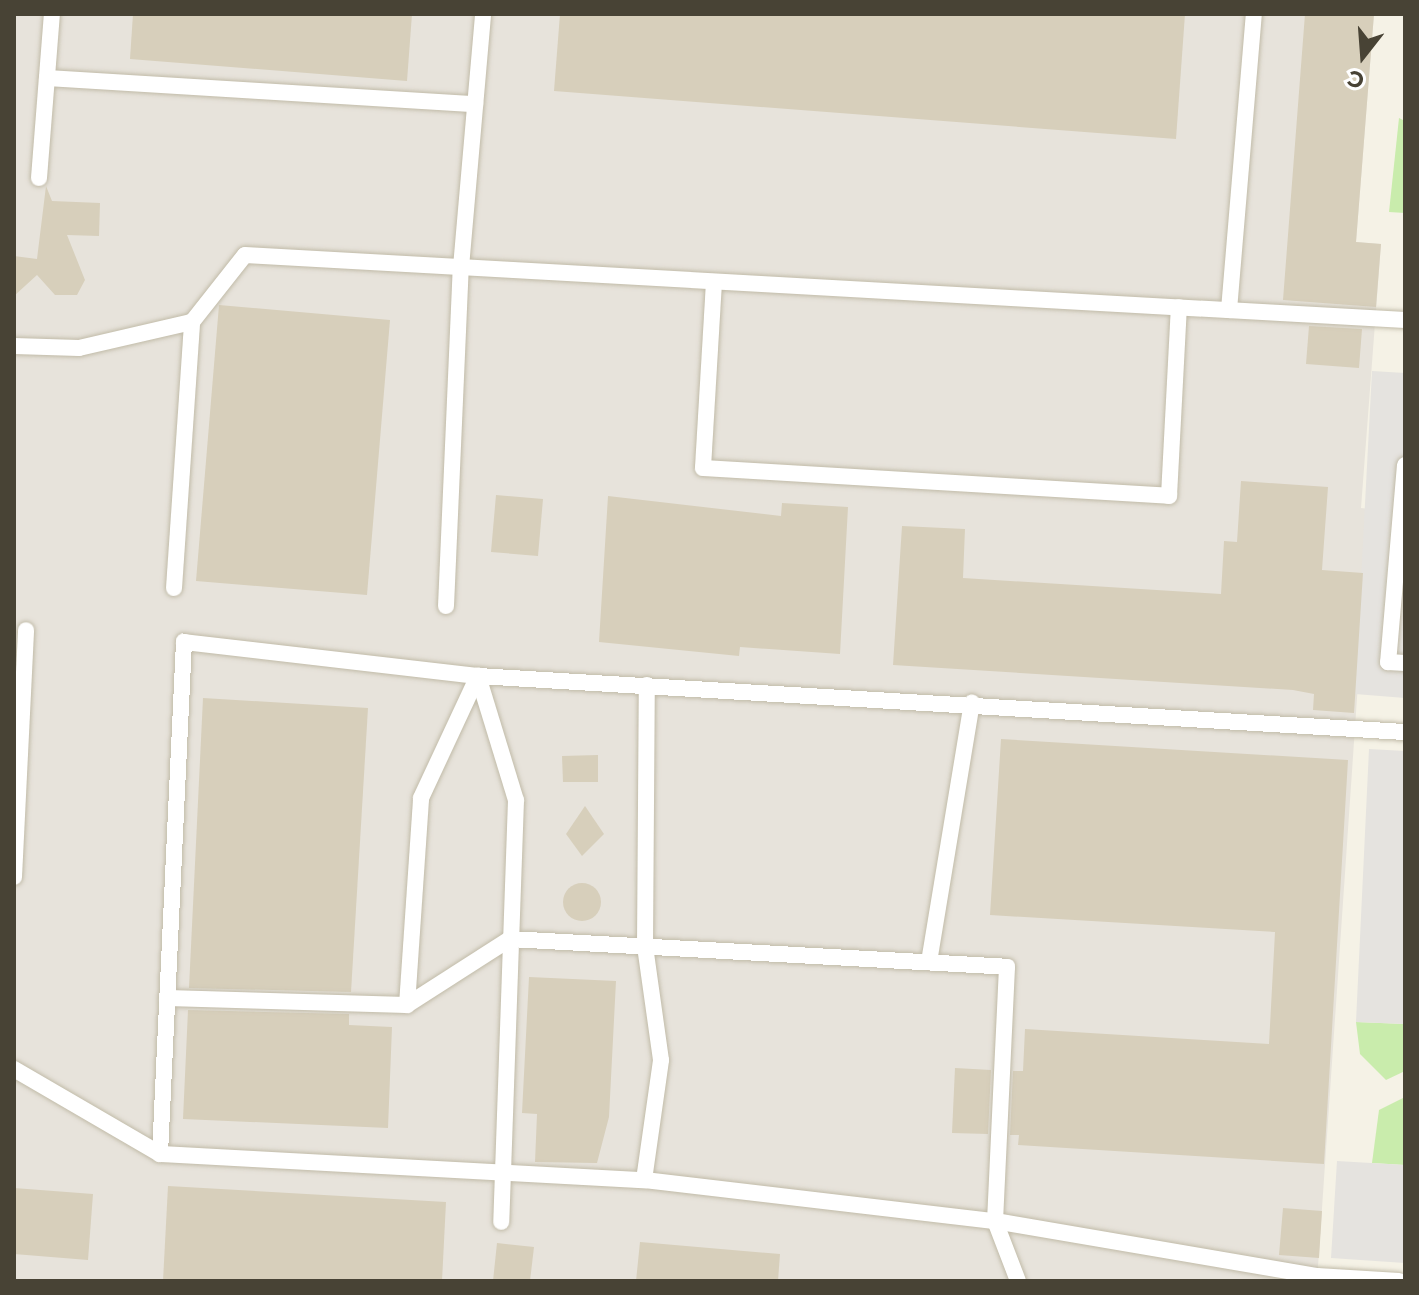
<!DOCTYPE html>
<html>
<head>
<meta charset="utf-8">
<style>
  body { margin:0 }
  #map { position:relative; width:1419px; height:1295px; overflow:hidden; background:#f5f2e6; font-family:Montserrat,sans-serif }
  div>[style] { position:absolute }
  .industrial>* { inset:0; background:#e7e3db }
  .green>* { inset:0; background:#c9ecac }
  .parking>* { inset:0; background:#e5e3df }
  .building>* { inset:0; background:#d7cfbb }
  .round { border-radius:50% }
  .roads { filter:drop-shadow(0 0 2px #c1bba8) drop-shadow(0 0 2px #c1bba8) }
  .service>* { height:16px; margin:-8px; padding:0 8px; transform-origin:8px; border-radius:8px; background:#fff }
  span { translate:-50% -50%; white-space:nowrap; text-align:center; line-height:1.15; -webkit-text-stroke:7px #fff; paint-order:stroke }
  .frame { position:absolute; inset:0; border:16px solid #484335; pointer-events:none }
  .north { position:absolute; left:1323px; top:16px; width:80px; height:80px; -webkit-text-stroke:6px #fff; paint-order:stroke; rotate:197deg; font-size:22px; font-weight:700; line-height:32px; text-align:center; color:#484335 }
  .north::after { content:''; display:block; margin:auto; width:28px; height:36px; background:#484335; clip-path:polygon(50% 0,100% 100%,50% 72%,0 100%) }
</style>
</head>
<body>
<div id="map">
  <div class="industrial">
    <i style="clip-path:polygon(14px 14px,1374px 14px,1356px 242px,1381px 244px,1361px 508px,1370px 509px,1317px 1281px,14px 1281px)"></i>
  </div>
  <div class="green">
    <i style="clip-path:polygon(1399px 118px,1405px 121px,1405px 213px,1389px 212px)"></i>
    <i style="clip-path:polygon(1356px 1022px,1405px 1024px,1405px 1071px,1386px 1080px,1360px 1054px)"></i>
    <i style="clip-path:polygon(1405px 1097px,1405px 1165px,1372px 1163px,1379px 1110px)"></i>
  </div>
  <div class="parking">
    <i style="clip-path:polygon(1372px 371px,1405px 373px,1405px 698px,1355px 694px)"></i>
    <i style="clip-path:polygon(1369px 749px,1405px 751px,1405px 1024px,1356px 1022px)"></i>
    <i style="clip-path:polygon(1337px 1161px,1405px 1165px,1405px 1263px,1331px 1258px)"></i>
  </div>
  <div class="building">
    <i style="clip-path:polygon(133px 14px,412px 14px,407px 81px,130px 59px)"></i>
    <i style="clip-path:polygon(560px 14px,1185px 14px,1176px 139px,554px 91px)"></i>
    <i style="clip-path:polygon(1305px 14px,1374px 14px,1356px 242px,1381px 244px,1376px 307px,1283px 300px)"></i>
    <i style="clip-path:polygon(46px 186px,52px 201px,100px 203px,99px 236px,67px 235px,85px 280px,77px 295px,55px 295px,37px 275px,14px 296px,14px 256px,37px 259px)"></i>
    <i style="clip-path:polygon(219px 305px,390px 320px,367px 595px,196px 581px)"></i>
    <i style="clip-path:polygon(1309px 326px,1362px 329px,1359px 368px,1306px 364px)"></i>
    <i style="clip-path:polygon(1241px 481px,1328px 487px,1322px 570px,1363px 573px,1354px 713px,1313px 710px,1314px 694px,1293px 690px,893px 665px,902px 526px,965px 529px,963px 578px,1221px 594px,1224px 541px,1237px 542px)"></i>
    <i style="clip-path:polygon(496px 495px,543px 499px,538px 556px,491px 552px)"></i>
    <i style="clip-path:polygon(608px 496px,781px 516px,782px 503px,848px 507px,840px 654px,740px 647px,739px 656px,599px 642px)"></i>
    <i style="clip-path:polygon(203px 698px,368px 708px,351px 992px,189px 988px)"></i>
    <i style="clip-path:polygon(1001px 739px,1348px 760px,1324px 1164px,1018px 1145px,1019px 1135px,1010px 1135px,1013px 1071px,1023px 1071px,1025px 1029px,1269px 1044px,1275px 932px,990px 915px)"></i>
    <i style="clip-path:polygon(598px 755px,598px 782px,563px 782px,562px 756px)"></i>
    <i style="clip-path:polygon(585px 806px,604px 834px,582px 856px,566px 834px)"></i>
    <i class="round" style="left:563px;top:883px;width:38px;height:38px"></i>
    <i style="clip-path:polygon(529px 977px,616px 981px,609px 1117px,597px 1163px,535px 1162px,537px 1114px,522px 1113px)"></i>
    <i style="clip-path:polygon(188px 1010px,349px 1014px,349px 1025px,392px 1027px,388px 1128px,183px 1119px)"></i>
    <i style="clip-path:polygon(955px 1068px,991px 1070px,988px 1134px,952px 1133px)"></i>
    <i style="clip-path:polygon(168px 1186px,446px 1202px,442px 1281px,163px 1281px)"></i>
    <i style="clip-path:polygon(14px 1188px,93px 1194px,88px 1260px,14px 1254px)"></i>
    <i style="clip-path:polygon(1283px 1208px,1322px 1211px,1319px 1258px,1279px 1255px)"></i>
    <i style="clip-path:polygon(640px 1242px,780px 1254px,778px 1281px,636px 1281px)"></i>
    <i style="clip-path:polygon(497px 1243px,534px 1247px,530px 1281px,493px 1281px)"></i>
  </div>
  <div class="roads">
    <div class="service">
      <i style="left:47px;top:78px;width:429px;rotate:3.5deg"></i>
      <i style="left:39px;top:178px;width:165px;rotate:-85.5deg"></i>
      <i style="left:714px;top:282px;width:186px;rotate:93.4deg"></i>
      <i style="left:703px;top:468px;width:467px;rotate:3.4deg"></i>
      <i style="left:1169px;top:496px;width:189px;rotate:-87deg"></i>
      <i style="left:1229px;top:310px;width:297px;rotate:-85.2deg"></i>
      <i style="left:14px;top:346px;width:65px;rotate:1.8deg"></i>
      <i style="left:79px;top:348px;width:116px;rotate:-13deg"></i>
      <i style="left:1405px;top:465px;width:198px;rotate:94.9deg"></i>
      <i style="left:1388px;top:662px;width:17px;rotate:3deg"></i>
      <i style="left:174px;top:588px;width:267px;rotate:-86.1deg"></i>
      <i style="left:192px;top:322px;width:85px;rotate:-51.7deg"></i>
      <i style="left:245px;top:255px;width:1162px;rotate:3.21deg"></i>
      <i style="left:446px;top:606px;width:339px;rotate:-87.5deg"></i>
      <i style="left:461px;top:267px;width:254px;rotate:-85deg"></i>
      <i style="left:478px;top:676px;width:130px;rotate:73deg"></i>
      <i style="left:516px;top:800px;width:422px;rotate:92deg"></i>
      <i style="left:14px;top:877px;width:247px;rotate:-87.2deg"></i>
      <i style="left:929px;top:962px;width:263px;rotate:-80.6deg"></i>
      <i style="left:167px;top:998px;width:240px;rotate:1.7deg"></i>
      <i style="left:407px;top:1005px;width:122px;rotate:-32.7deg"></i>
      <i style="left:510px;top:939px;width:498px;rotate:3.2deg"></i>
      <i style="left:1007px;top:967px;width:254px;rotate:92.7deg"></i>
      <i style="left:995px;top:1221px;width:64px;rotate:69deg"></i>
      <i style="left:407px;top:1005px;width:207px;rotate:-86.1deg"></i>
      <i style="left:421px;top:798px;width:135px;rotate:-65deg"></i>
      <i style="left:14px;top:1069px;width:169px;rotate:30.2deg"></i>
      <i style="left:160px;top:1154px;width:485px;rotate:3.1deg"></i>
      <i style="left:644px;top:1180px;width:353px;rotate:6.7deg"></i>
      <i style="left:995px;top:1221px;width:327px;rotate:9.7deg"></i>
      <i style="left:1317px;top:1276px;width:82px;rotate:3.5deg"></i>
      <i style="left:160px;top:1154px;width:513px;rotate:-87.32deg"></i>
      <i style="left:184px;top:642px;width:296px;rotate:6.6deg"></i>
      <i style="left:478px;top:676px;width:929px;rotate:3.46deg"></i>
      <i style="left:644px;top:1180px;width:121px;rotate:-81.9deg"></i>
      <i style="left:661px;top:1060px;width:115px;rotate:-98deg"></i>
      <i style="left:645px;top:946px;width:261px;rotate:-89.6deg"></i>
    </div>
  </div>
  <div class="frame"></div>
  <div class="north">С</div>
</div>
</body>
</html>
